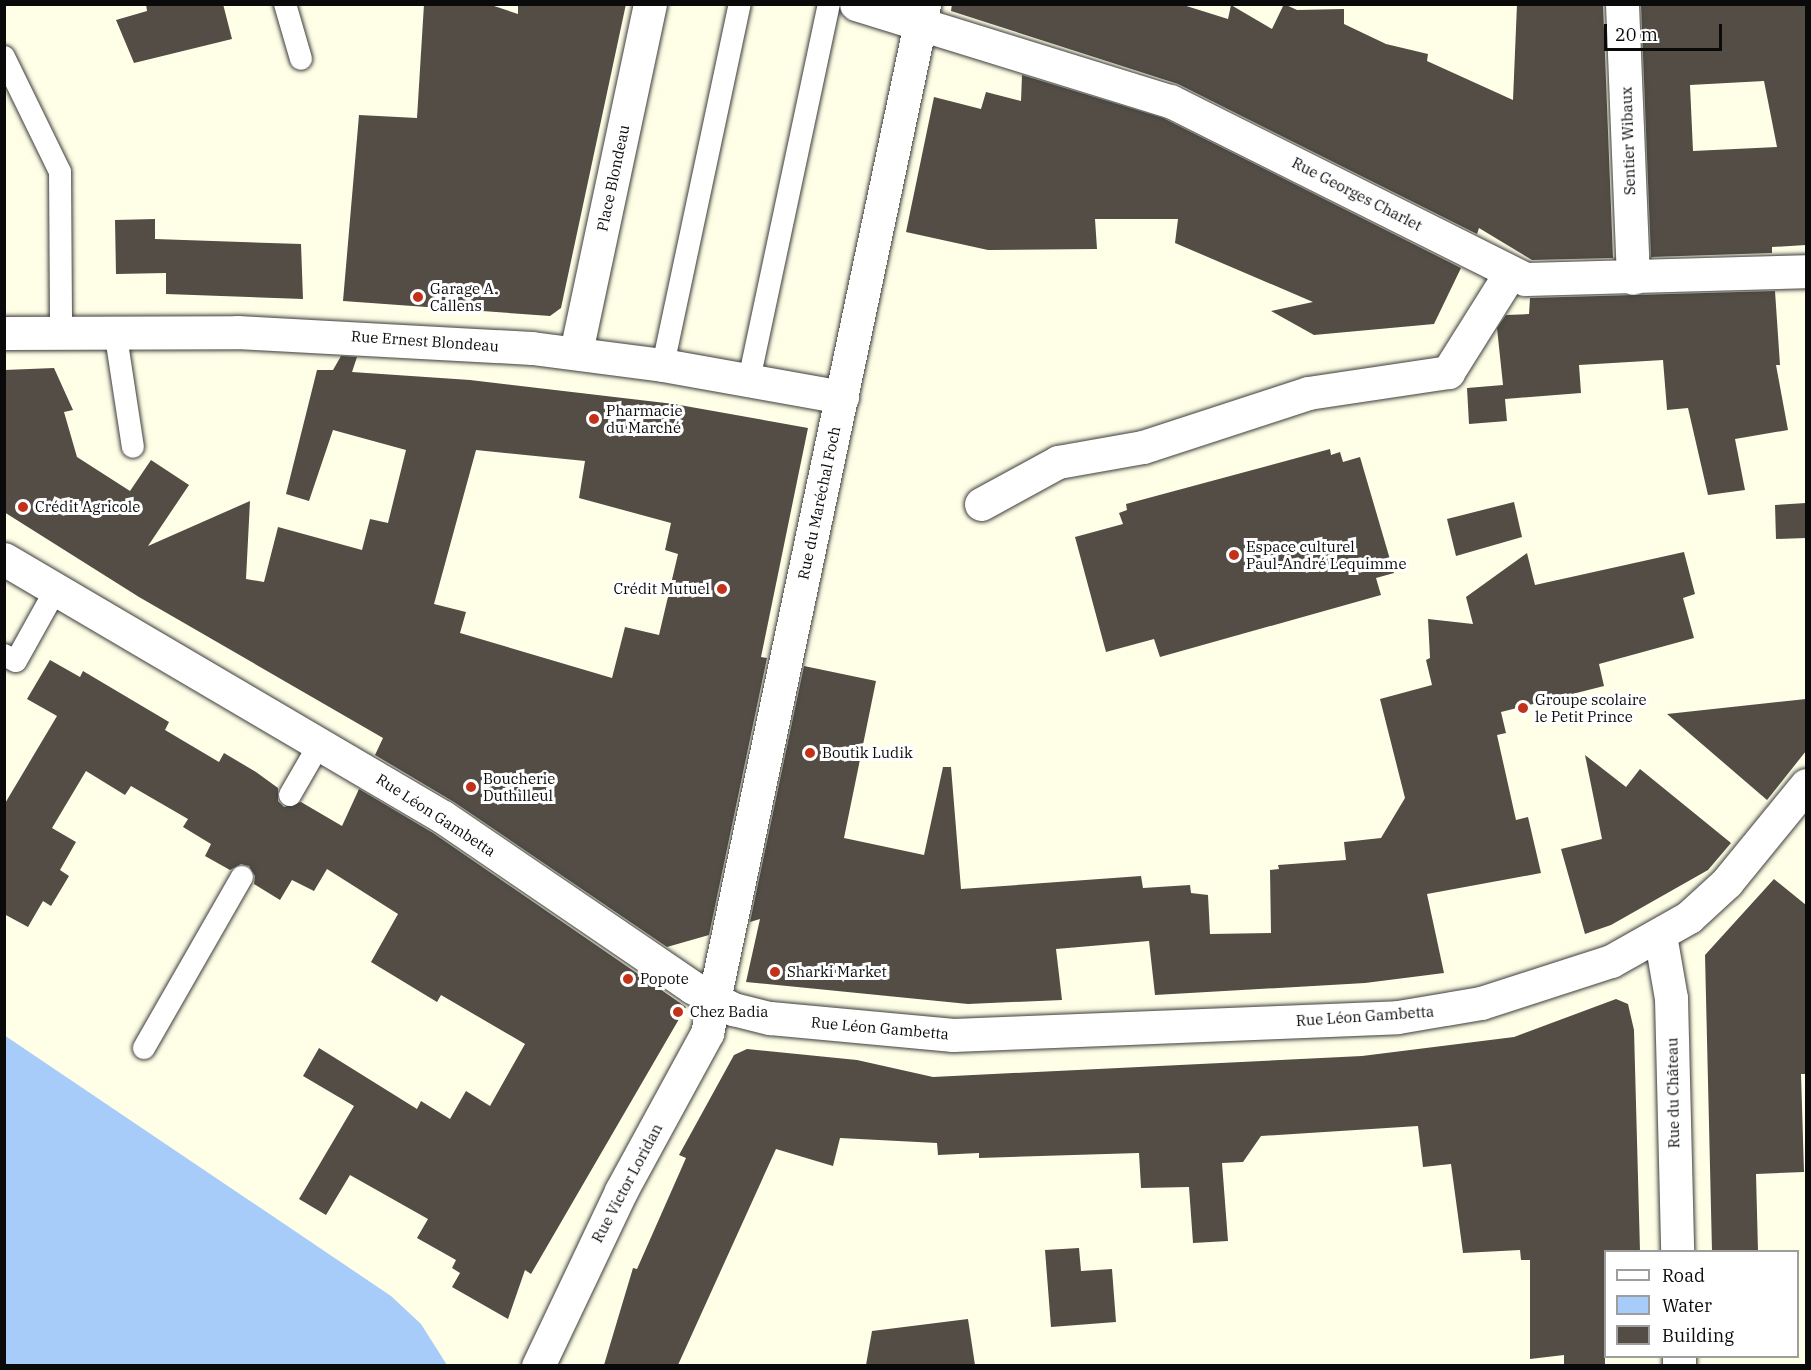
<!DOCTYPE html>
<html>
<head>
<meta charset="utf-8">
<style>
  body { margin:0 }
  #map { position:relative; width:1811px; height:1370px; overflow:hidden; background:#ffffe7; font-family:"IBM Plex Serif",serif }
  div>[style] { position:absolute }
  .water>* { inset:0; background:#a7ccfa }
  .building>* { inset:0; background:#534d46 }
  .roads { filter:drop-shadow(0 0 2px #3d3d3d) drop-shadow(0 0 2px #3d3d3d) }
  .service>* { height:22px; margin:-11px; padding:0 11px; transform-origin:11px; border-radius:11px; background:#fff }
  .pedestrian>* { height:33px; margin:-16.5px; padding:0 16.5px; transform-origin:16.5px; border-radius:16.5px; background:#fff }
  .minor>* { height:33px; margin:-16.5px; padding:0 16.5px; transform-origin:16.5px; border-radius:16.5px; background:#fff }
  .tertiary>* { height:33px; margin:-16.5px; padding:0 16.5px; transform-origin:16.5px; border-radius:16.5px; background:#fff }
  .dots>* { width:16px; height:16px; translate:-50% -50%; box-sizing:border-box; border:3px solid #fff; border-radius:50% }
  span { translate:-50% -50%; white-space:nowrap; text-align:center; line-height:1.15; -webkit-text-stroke:6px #fff; paint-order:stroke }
  .street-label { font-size:15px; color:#0a0a0a }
  .poi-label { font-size:15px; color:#0a0a0a }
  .left { translate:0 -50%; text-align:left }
  .right { translate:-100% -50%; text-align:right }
  .frame { position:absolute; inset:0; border:6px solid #0a0a0a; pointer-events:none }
  .legend { position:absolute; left:1604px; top:1250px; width:195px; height:108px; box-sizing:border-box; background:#fff; border:2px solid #9d9d9d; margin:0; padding:8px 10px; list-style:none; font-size:18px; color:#0a0a0a }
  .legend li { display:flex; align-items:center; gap:12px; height:30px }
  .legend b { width:30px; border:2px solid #9d9d9d }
  .scale { position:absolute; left:1604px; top:24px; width:118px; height:27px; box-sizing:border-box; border:3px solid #0a0a0a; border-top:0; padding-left:8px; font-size:18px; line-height:21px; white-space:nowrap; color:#0a0a0a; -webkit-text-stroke:4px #fff; paint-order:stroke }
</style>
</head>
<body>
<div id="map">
  <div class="water">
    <i style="clip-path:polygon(4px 1035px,391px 1296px,421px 1324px,447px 1365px,5px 1365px)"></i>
  </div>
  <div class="building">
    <i style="clip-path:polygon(146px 4px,223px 4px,232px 39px,134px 63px,116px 20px,147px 11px)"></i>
    <i style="clip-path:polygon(424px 4px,488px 4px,518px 14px,518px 4px,626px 4px,561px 308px,550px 316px,343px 301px,359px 115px,417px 118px)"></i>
    <i style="clip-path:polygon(952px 4px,1180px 4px,1228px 19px,1231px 5px,1272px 29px,1284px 4px,1297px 10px,1344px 9px,1344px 24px,1386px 44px,1428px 54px,1427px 61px,1513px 100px,1517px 4px,1603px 4px,1613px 258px,1532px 260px,1479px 228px,1477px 234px,1178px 84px,951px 11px)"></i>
    <i style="clip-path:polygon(evenodd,1641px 4px,1806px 4px,1806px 245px,1772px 247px,1772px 253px,1651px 257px,1641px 4px,1764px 81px,1777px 147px,1693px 151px,1690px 85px,1764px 81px)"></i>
    <i style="clip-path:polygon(1022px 75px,1163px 118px,1461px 268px,1434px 324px,1314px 335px,1271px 311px,1313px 302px,1175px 243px,1178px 219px,1095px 219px,1097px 249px,988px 250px,906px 232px,934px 97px,981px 109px,986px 92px,1021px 101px)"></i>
    <i style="clip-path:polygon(155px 219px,155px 239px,301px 244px,303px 299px,166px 294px,166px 273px,116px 274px,115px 220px)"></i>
    <i style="clip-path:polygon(1775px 291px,1780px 365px,1776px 365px,1788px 430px,1735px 439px,1745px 490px,1708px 495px,1688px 408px,1667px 410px,1663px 360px,1579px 365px,1581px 393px,1505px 399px,1507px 421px,1469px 424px,1467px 388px,1503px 385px,1497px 328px,1506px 315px,1529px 314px,1530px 298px)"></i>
    <i style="clip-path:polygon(evenodd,341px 356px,357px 357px,352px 372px,470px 380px,674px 404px,808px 428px,761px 657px,767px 658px,709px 935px,667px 947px,454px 802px,375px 755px,383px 738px,139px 597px,4px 512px,4px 370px,54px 368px,73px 410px,64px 412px,77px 457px,130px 491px,151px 460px,189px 485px,148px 546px,250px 501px,246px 579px,264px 582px,278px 527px,362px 550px,370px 519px,388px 523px,406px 450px,333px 430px,309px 501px,286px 494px,317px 370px,333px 370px,341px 356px,476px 450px,585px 461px,579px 498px,671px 523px,665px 550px,678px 554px,659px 635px,625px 627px,612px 678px,460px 633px,466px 612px,434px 604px,476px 450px)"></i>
    <i style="clip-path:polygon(1330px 449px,1331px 455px,1340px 452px,1343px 462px,1360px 457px,1394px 573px,1376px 578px,1381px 595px,1160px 657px,1154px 639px,1106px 652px,1075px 537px,1123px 524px,1119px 513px,1127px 510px,1126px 504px)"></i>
    <i style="clip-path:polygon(1514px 502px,1522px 537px,1456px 556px,1447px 519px)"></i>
    <i style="clip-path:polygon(1806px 503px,1806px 538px,1776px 539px,1775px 505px)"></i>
    <i style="clip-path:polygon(1684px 552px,1695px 594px,1683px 598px,1694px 638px,1599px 664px,1604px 686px,1501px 712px,1506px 733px,1497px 735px,1516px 820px,1528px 817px,1541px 873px,1427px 894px,1444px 973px,1365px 983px,1155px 995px,1149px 941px,1056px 949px,1062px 1000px,968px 1004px,746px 982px,760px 919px,750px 922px,804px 666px,876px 681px,844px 838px,924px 855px,943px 767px,951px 767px,961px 889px,1141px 876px,1143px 888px,1190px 885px,1191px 893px,1208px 895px,1210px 934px,1271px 933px,1270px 870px,1279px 869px,1278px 865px,1346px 860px,1344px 842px,1381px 838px,1405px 798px,1380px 699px,1432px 685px,1426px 660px,1430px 658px,1428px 619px,1473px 624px,1466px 597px,1527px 553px,1535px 585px)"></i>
    <i style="clip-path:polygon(50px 660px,80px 677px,83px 671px,169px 722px,165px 730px,219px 762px,224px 753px,256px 772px,278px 788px,278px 801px,284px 807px,301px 802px,342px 826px,359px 789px,433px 833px,686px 1007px,531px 1274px,525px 1270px,508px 1319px,452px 1287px,460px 1273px,452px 1268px,456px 1260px,417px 1238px,428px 1219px,350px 1175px,326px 1215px,299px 1199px,354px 1106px,303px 1076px,319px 1048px,417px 1109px,421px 1101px,450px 1119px,466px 1091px,490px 1106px,525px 1044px,441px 995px,437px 1002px,371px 962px,398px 914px,327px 869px,314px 891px,292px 880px,280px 900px,254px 884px,255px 876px,249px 866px,241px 864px,230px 870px,205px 856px,211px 844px,183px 827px,188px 819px,131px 786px,125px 795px,86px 771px,52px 828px,76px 842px,60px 870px,69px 876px,51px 906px,43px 901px,28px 927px,4px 914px,4px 805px,57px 716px,27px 699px)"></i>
    <i style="clip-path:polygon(1806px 699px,1806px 751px,1767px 800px,1667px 714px)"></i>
    <i style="clip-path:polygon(1585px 755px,1626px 787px,1640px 769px,1731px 843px,1708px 870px,1611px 925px,1585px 934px,1561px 849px,1602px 839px)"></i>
    <i style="clip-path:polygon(1774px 879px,1806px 905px,1806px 1074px,1801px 1074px,1804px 1172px,1756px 1174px,1758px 1251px,1712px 1251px,1705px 955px)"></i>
    <i style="clip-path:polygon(1616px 999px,1628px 1004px,1634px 1030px,1640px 1251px,1605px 1251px,1605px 1365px,1564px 1365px,1564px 1355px,1530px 1359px,1530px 1260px,1521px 1260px,1520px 1250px,1463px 1253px,1451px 1164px,1423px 1167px,1418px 1126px,1261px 1136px,1243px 1162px,1222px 1163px,1228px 1241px,1193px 1243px,1189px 1187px,1141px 1188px,1139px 1153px,979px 1158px,979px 1153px,938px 1155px,937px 1143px,840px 1138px,833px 1166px,776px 1149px,678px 1365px,604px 1365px,633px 1268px,637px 1269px,686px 1158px,679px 1155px,734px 1055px,747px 1049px,857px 1060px,933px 1077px,1362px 1056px,1514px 1037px)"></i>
    <i style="clip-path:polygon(1079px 1248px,1081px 1271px,1112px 1269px,1116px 1322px,1051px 1327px,1045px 1250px)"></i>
    <i style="clip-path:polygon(968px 1319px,975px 1365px,866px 1365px,872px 1331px)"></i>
  </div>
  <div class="roads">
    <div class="service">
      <i style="left:285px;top:4px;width:57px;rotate:73.8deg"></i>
      <i style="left:4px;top:57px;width:128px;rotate:64deg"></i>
      <i style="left:60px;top:172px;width:160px;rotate:89.6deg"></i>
      <i style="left:115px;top:330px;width:118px;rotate:81.3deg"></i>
      <i style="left:663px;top:365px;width:369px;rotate:-78deg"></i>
      <i style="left:749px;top:380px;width:384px;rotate:-78deg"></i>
      <i style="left:4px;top:655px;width:13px;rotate:27deg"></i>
      <i style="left:16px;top:661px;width:82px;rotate:-60.9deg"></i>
      <i style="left:290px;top:795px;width:60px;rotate:-60deg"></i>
      <i style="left:144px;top:1048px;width:197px;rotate:-60.2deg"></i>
    </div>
    <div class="pedestrian">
      <i style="left:981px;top:504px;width:88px;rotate:-28.6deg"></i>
      <i style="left:1058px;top:462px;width:86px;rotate:-10deg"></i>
      <i style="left:1143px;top:447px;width:174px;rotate:-18.1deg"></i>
      <i style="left:1308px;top:393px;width:142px;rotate:-8.5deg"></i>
      <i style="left:1448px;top:372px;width:117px;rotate:-57.9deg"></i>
    </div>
    <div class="minor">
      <i style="left:856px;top:4px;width:329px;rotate:17.2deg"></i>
      <i style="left:1170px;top:101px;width:397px;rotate:26.6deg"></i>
      <i style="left:1525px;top:279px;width:281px;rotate:-1.6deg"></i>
      <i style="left:1622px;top:4px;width:274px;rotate:87.7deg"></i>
      <i style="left:4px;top:333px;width:233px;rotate:-0.2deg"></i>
      <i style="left:237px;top:332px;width:295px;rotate:3.1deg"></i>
      <i style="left:532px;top:348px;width:132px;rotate:7.4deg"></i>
      <i style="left:663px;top:365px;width:182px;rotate:10.1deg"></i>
      <i style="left:576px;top:352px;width:356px;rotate:-78deg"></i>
      <i style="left:538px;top:1366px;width:194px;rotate:-64.6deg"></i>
      <i style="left:621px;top:1191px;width:180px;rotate:-61.4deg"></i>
      <i style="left:707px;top:1033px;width:1052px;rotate:-78.09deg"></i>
    </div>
    <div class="tertiary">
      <i style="left:4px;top:559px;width:509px;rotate:30.44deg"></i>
      <i style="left:443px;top:817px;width:301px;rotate:34.3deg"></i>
      <i style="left:692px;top:987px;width:47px;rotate:28.2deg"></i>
      <i style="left:733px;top:1009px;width:38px;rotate:14deg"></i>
      <i style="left:770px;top:1018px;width:184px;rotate:5.3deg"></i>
      <i style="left:953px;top:1035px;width:445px;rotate:-2.3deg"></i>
      <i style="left:1398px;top:1017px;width:84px;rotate:-9.6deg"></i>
      <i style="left:1481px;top:1003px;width:137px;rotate:-17.9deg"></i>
      <i style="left:1611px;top:961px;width:90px;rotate:-29.4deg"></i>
      <i style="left:1689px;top:917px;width:52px;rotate:-42.6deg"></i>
      <i style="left:1727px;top:882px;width:125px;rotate:-50.8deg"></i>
      <i style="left:1660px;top:935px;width:64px;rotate:80.1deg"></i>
      <i style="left:1671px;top:998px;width:254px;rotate:88.6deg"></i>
      <i style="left:1679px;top:1356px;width:10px;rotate:90deg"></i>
    </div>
  </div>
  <div class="dots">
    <i style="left:418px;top:297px;background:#c2311a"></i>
    <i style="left:594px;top:419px;background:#c2311a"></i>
    <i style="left:23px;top:507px;background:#c2311a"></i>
    <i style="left:1234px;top:555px;background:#c2311a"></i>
    <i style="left:722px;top:589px;background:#c2311a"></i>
    <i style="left:1523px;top:708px;background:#c2311a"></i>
    <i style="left:810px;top:753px;background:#c2311a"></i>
    <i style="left:471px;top:787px;background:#c2311a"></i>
    <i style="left:775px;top:972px;background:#c2311a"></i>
    <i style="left:628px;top:979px;background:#c2311a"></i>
    <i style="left:678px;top:1012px;background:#c2311a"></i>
  </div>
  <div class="street-label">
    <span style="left:1628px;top:141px;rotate:-92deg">Sentier Wibaux</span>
    <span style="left:613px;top:178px;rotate:-78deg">Place Blondeau</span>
    <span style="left:1357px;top:194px;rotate:27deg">Rue Georges Charlet</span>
    <span style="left:425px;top:341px;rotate:4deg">Rue Ernest Blondeau</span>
    <span style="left:819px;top:503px;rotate:-78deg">Rue du Maréchal Foch</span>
    <span style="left:436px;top:815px;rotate:33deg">Rue Léon Gambetta</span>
    <span style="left:1365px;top:1016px;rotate:-4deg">Rue Léon Gambetta</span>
    <span style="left:880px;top:1028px;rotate:5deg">Rue Léon Gambetta</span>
    <span style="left:1673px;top:1093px;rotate:-91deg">Rue du Château</span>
    <span style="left:627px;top:1183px;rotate:-62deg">Rue Victor Loridan</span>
  </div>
  <div class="poi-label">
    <span class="left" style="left:430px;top:297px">Garage A.<br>Callens</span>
    <span class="left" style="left:606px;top:419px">Pharmacie<br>du Marché</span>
    <span class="left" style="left:35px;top:507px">Crédit Agricole</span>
    <span class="left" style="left:1246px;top:555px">Espace culturel<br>Paul-André Lequimme</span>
    <span class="right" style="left:710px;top:589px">Crédit Mutuel</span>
    <span class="left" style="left:1535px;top:708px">Groupe scolaire<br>le Petit Prince</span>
    <span class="left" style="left:822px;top:753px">Boutik Ludik</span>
    <span class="left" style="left:483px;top:787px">Boucherie<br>Duthilleul</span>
    <span class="left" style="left:787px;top:972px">Sharki Market</span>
    <span class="left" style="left:640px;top:979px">Popote</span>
    <span class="left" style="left:690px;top:1012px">Chez Badia</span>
  </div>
  <div class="frame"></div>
  <ul class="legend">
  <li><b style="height:8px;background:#fff"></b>Road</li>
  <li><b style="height:16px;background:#a7ccfa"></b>Water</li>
  <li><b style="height:16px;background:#534d46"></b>Building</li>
  </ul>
  <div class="scale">20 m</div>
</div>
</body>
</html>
